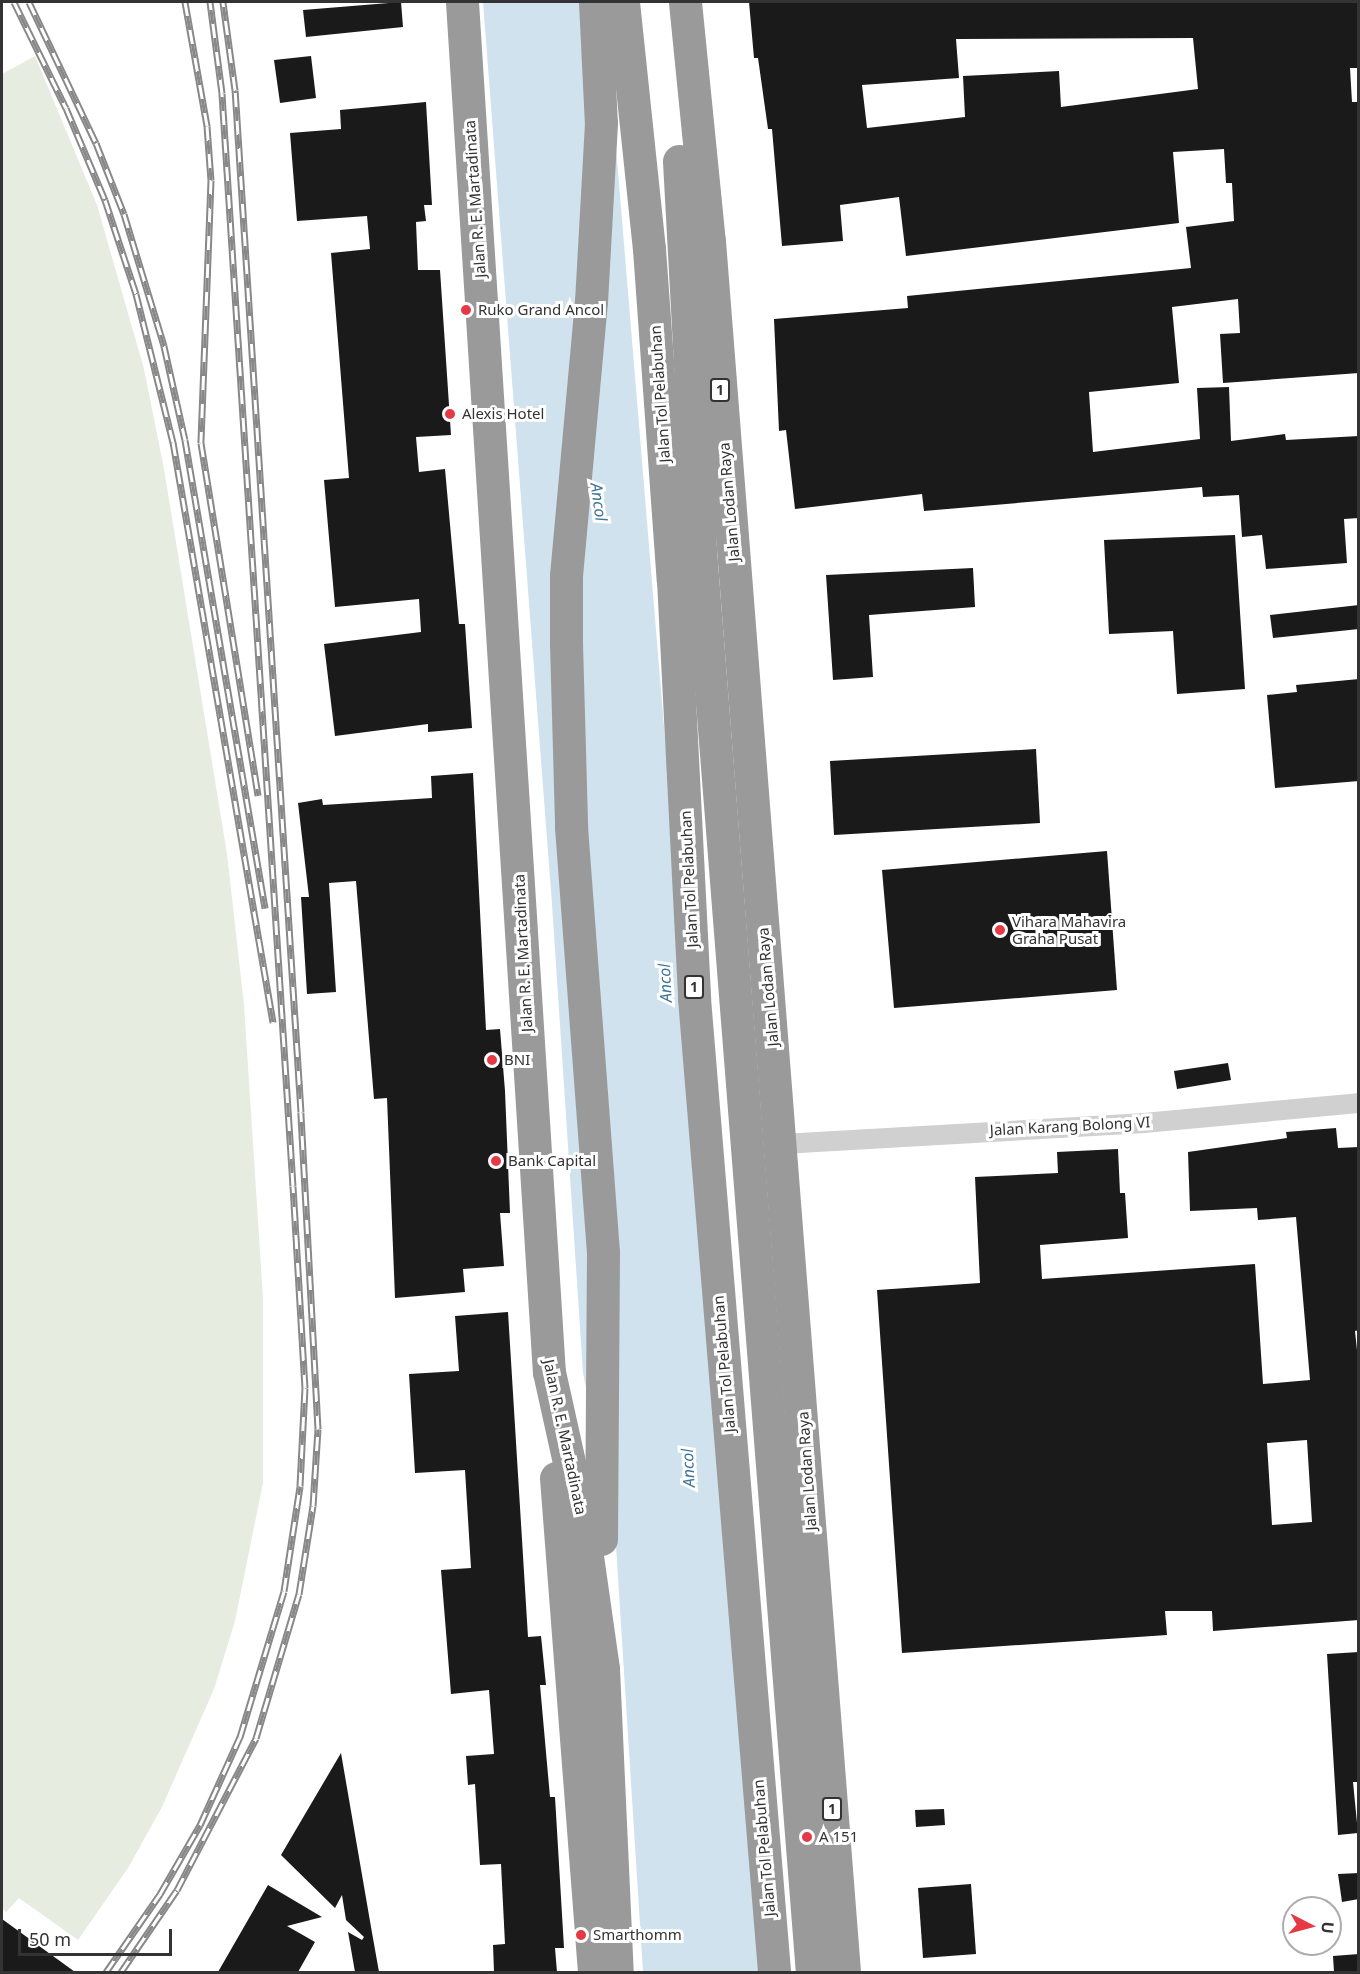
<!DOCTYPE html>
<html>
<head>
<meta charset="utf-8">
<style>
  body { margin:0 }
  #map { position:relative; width:1360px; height:1974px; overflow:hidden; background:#fff; font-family:"Noto Sans",sans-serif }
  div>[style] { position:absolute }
  .green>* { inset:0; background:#e6ecdf }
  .water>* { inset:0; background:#cfe2ee }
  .building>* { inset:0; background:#1a1a1a }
  .street>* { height:20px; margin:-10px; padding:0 10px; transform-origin:10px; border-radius:10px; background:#d0d0d0 }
  .highway>* { height:33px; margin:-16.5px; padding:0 16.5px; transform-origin:16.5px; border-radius:16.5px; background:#9a9a9a }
  .rail>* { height:7px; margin-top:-3.5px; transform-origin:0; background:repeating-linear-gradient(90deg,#fff 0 14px,#888 0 28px); box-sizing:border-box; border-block:2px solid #888 }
  .dots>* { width:16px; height:16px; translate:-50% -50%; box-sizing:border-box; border:3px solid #fff; border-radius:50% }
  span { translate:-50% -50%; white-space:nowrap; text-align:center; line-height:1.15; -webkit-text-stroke:6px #fff; paint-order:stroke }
  .shield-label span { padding:2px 4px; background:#fff; border:2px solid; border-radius:4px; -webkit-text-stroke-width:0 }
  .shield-label { font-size:14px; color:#333; font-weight:700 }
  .street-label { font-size:15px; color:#333 }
  .poi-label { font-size:15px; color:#333 }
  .left { translate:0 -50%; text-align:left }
  .water-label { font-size:16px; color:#3f7597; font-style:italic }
  .frame { position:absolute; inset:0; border:3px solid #333; pointer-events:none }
  .north { position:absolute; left:1282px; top:1896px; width:60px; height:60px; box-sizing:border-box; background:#fff; border:2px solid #adadad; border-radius:50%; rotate:96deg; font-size:16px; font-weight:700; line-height:24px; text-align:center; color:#333 }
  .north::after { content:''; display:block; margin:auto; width:21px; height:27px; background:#e63946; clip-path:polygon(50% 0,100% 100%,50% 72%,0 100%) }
  .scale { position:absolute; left:18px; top:1929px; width:154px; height:27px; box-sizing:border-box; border:3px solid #333; border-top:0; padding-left:8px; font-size:18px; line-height:21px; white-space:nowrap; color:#333; -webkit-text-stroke:4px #fff; paint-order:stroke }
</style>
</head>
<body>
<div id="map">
  <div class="green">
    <i style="clip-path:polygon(35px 56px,97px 205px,144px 369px,164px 469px,227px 854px,244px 1005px,263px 1298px,263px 1483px,235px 1621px,214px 1689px,162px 1807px,128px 1868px,78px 1940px,19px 1898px,6px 1912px,2px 1908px,2px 74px)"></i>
  </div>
  <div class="water">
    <i style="clip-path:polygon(483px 2px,604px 2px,679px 908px,760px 1972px,643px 1972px,615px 1530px,583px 1373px,552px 904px)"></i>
  </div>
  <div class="building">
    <i style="clip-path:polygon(401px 2px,403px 27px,306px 37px,303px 10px)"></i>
    <i style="clip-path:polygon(evenodd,749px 2px,1359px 2px,1359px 68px,1350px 68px,1352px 102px,1359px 102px,1359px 373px,1223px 383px,1220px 334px,1240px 333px,1238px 299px,1172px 307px,1179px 383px,1089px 392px,1093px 452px,1200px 439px,1197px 388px,1229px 387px,1231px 441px,1285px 434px,1286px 440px,1359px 436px,1359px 518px,1344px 519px,1347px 563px,1266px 569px,1262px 535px,1242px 537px,1239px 495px,1203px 497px,1202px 487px,924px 511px,922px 494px,795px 509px,786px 430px,779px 431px,774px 319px,908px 308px,907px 296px,1191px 268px,1186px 227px,1234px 221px,1232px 183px,1226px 183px,1224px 149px,1173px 152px,1179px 223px,906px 256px,899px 197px,840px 205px,843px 241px,782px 246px,772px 129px,768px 129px,758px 58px,754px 58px,749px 2px,1193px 38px,1198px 89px,1061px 107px,1059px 71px,963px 76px,965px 117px,867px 128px,862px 85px,959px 78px,956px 39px,1193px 38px)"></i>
    <i style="clip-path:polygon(311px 56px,316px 98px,280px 103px,274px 60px)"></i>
    <i style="clip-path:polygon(426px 102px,432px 205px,424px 205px,426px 221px,416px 222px,418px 270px,440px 270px,451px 435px,416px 437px,419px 472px,445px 469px,459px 624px,465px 624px,472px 728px,428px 732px,428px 724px,335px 736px,324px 644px,421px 632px,419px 599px,335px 607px,324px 480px,349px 478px,331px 253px,370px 249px,367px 216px,297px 221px,290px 133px,341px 129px,340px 110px)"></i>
    <i style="clip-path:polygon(1235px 535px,1245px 689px,1177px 694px,1173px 631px,1109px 634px,1104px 540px)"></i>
    <i style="clip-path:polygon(973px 568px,975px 607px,869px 615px,873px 677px,833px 680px,826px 575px)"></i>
    <i style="clip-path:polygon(1359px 605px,1359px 629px,1273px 638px,1270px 615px)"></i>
    <i style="clip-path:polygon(1359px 679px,1359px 781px,1275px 788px,1267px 695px,1297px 692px,1296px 685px)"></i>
    <i style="clip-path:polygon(1036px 749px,1040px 823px,834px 835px,830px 761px)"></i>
    <i style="clip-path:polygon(473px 773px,486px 1030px,500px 1029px,505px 1091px,510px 1213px,500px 1213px,504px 1266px,463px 1269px,465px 1292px,395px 1298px,387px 1098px,374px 1099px,356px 881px,329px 883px,336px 992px,307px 994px,301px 897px,309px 897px,298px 803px,322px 799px,323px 805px,432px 798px,431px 776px)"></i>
    <i style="clip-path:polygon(1107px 851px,1117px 990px,894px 1008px,882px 870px)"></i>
    <i style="clip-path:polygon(1228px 1063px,1231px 1080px,1177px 1089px,1174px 1071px)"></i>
    <i style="clip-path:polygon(evenodd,1336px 1128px,1338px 1148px,1359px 1147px,1359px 1330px,1355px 1331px,1359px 1369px,1359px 1620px,1213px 1631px,1212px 1611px,1165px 1611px,1167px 1635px,902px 1653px,877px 1290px,980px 1283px,975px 1177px,1058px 1173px,1057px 1152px,1118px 1149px,1120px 1193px,1125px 1193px,1128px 1238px,1040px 1245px,1042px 1279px,1255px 1264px,1263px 1384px,1310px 1380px,1296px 1217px,1258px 1220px,1257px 1208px,1190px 1211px,1188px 1152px,1287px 1138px,1286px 1132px,1336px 1128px,1307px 1440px,1312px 1522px,1272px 1525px,1267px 1443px,1307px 1440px)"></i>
    <i style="clip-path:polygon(508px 1312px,528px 1637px,541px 1636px,546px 1685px,540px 1685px,550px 1797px,555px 1797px,564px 1948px,555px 1948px,557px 1972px,494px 1972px,493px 1945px,505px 1944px,501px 1864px,480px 1865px,475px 1784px,468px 1785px,466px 1756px,494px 1754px,489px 1690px,451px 1694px,441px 1570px,471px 1568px,465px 1470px,415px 1473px,409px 1374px,459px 1371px,455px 1316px)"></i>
    <i style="clip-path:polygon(1359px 1652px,1359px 1782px,1353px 1782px,1358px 1833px,1338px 1835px,1327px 1654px)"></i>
    <i style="clip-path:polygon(341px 1753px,371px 1927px,379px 1972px,355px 1972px,348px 1932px,362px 1940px,364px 1937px,346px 1920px,342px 1895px,335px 1908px,281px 1855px)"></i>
    <i style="clip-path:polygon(944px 1809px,945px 1825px,916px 1827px,915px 1810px)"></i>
    <i style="clip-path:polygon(1359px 1873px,1359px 1899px,1342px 1902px,1338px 1874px)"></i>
    <i style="clip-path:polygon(971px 1884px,976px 1954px,923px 1958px,918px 1888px)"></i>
    <i style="clip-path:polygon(268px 1885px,322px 1917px,287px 1926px,315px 1942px,298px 1972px,218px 1972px)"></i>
    <i style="clip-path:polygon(2px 1919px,75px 1972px,2px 1972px)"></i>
    <i style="clip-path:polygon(1359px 1954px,1359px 1972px,1334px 1972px,1333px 1956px)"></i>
  </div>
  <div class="street">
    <i style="left:782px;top:1144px;width:363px;rotate:-3.3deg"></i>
    <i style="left:1144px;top:1123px;width:215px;rotate:-5.3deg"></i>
  </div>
  <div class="highway">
    <i style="left:462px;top:2px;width:1373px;rotate:86.37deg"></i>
    <i style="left:549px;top:1372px;width:153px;rotate:77.5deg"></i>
    <i style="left:582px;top:1521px;width:149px;rotate:81.9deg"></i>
    <i style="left:603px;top:1669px;width:303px;rotate:87.4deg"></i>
    <i style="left:595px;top:2px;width:121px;rotate:87.2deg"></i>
    <i style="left:601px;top:123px;width:178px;rotate:93.2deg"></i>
    <i style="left:591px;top:301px;width:276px;rotate:95.2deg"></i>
    <i style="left:566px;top:576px;width:67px;rotate:90deg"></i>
    <i style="left:566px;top:643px;width:184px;rotate:88.4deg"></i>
    <i style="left:571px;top:827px;width:426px;rotate:85.7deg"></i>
    <i style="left:603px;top:1252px;width:287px;rotate:90.4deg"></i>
    <i style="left:623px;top:2px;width:248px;rotate:84deg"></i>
    <i style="left:649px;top:249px;width:332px;rotate:85.9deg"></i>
    <i style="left:673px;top:580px;width:419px;rotate:87.1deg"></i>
    <i style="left:694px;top:998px;width:977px;rotate:85.3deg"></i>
    <i style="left:685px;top:2px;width:240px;rotate:84.3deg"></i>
    <i style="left:709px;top:241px;width:1736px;rotate:85.54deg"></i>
    <i style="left:679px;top:161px;width:403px;rotate:86.9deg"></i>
    <i style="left:701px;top:563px;width:1413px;rotate:85.5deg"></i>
    <i style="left:556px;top:1478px;width:495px;rotate:85.6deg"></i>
  </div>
  <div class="rail">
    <i style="left:14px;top:2px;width:118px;rotate:63.9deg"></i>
    <i style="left:66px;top:108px;width:100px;rotate:67deg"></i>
    <i style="left:105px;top:200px;width:99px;rotate:71.7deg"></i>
    <i style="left:136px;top:294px;width:153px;rotate:76deg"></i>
    <i style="left:173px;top:442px;width:589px;rotate:80.22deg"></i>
    <i style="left:29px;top:2px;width:156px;rotate:64.6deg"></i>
    <i style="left:96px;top:143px;width:76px;rotate:68.5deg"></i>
    <i style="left:124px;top:214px;width:138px;rotate:73.1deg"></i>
    <i style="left:164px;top:346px;width:96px;rotate:77.4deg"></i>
    <i style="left:185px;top:440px;width:475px;rotate:80.3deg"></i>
    <i style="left:185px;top:2px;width:126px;rotate:79.9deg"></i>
    <i style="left:207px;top:126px;width:54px;rotate:85.8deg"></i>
    <i style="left:211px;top:180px;width:263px;rotate:92.2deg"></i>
    <i style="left:201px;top:443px;width:357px;rotate:80.8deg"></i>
    <i style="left:106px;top:1972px;width:95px;rotate:-55.3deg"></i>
    <i style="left:160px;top:1894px;width:80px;rotate:-59.9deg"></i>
    <i style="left:200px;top:1825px;width:97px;rotate:-65.6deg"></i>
    <i style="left:240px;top:1737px;width:152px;rotate:-73.2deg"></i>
    <i style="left:284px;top:1591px;width:106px;rotate:-81.3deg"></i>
    <i style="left:300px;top:1486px;width:98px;rotate:-87.1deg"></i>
    <i style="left:305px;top:1388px;width:202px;rotate:-93.4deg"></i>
    <i style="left:293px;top:1186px;width:1095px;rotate:-93.72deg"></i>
    <i style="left:222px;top:93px;width:92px;rotate:-97.5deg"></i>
    <i style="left:121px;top:1972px;width:99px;rotate:-55.7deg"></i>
    <i style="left:177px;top:1890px;width:171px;rotate:-62.5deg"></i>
    <i style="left:256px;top:1738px;width:150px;rotate:-73.4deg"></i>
    <i style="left:299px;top:1594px;width:89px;rotate:-81deg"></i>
    <i style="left:313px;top:1506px;width:77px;rotate:-86.3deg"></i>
    <i style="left:318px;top:1429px;width:317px;rotate:-93.1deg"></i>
    <i style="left:301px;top:1112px;width:1024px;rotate:-93.69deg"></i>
    <i style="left:235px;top:90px;width:89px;rotate:-97.8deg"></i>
  </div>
  <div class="dots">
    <i style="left:466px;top:310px;background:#e63946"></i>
    <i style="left:450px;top:414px;background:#e63946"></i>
    <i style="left:1000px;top:930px;background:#e63946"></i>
    <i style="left:492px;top:1060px;background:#e63946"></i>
    <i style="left:496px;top:1161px;background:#e63946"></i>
    <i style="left:807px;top:1837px;background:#e63946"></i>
    <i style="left:581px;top:1935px;background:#e63946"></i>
  </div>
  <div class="shield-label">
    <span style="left:720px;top:390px">1</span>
    <span style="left:694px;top:987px">1</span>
    <span style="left:832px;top:1809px">1</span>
  </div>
  <div class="street-label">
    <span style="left:475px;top:199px;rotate:-94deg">Jalan R. E. Martadinata</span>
    <span style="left:660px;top:394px;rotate:-94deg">Jalan Tol Pelabuhan</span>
    <span style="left:729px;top:502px;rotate:-95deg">Jalan Lodan Raya</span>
    <span style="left:689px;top:879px;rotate:-93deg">Jalan Tol Pelabuhan</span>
    <span style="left:523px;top:953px;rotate:-93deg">Jalan R. E. Martadinata</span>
    <span style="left:768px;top:987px;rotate:-95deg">Jalan Lodan Raya</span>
    <span style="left:1070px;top:1126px;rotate:-3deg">Jalan Karang Bolong VI</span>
    <span style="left:724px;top:1364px;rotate:-95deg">Jalan Tol Pelabuhan</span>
    <span style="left:565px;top:1437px;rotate:78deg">Jalan R. E. Martadinata</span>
    <span style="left:807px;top:1471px;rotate:-94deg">Jalan Lodan Raya</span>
    <span style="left:764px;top:1848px;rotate:-95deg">Jalan Tol Pelabuhan</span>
  </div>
  <div class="poi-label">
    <span class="left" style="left:478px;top:310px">Ruko Grand Ancol</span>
    <span class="left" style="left:462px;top:414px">Alexis Hotel</span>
    <span class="left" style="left:1012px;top:930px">Vihara Mahavira<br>Graha Pusat</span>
    <span class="left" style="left:504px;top:1060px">BNI</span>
    <span class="left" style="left:508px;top:1161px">Bank Capital</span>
    <span class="left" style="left:819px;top:1837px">A 151</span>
    <span class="left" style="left:593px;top:1935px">Smarthomm</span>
  </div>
  <div class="water-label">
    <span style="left:599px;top:502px;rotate:82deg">Ancol</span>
    <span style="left:665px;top:983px;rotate:-93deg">Ancol</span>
    <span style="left:688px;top:1468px;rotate:-93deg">Ancol</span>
  </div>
  <div class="frame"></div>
  <div class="north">U</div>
  <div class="scale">50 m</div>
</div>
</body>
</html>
